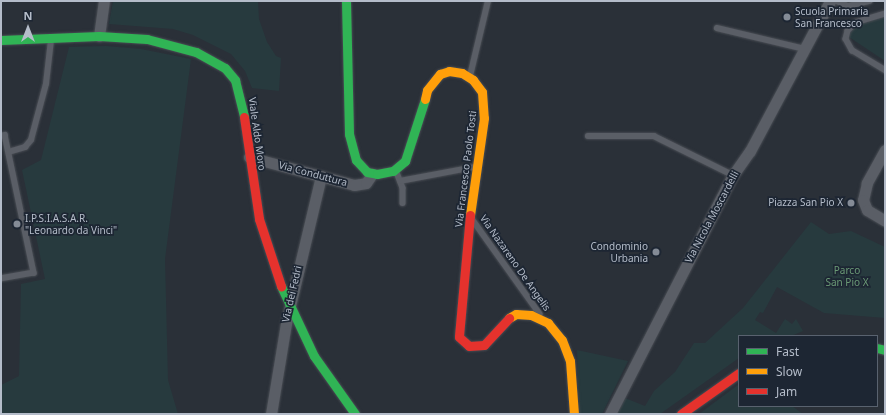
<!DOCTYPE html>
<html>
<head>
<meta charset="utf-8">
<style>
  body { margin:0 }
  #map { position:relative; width:886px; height:415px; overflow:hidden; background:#2a3038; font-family:"Noto Sans",sans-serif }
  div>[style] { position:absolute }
  .green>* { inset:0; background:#273a3e }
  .roads { filter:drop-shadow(0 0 1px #484c53) drop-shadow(0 0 1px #484c53) }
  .lane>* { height:5.5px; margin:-2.75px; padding:0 2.75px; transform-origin:2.75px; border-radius:2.75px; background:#5a5e66 }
  .street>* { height:11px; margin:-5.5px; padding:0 5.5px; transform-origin:5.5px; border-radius:5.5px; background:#5a5e66 }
  .fast>* { height:9px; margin:-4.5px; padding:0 4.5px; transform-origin:4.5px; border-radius:4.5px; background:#30b455 }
  .slow>* { height:9px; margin:-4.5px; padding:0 4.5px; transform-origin:4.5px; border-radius:4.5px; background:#ff9f0a }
  .jam>* { height:9px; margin:-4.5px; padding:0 4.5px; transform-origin:4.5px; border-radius:4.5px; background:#e5322d }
  .dots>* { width:11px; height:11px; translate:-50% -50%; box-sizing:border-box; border:2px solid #1d2633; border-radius:50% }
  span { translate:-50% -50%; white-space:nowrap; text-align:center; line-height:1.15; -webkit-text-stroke:3.5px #1d2633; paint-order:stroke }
  .poi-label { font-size:10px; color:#b4bcc9 }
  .left { translate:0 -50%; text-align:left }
  .right { translate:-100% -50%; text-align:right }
  .street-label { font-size:10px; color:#b4bcc9 }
  .park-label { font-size:10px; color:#6b9a76 }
  .frame { position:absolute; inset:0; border:2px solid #b4bcc9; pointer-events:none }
  .legend { position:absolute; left:738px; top:335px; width:140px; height:72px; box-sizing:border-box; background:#1d2633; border:1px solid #59626f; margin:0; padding:5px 7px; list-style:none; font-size:12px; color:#b4bcc9 }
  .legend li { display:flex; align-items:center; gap:8px; height:20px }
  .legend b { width:20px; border:1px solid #59626f }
  .north { position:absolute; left:8px; top:8px; width:40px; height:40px; -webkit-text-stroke:3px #1d2633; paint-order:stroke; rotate:0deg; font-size:11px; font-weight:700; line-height:16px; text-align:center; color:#b4bcc9 }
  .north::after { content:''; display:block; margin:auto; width:14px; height:18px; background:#b4bcc9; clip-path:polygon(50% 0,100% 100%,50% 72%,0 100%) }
</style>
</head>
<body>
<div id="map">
  <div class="green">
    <i style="clip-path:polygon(113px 1px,258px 1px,259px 19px,267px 42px,276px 56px,281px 58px,279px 91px,252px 88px,245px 71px,231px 54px,193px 35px,173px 29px,109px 24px)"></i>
    <i style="clip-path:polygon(885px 17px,885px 61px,849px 37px,851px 26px)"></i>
    <i style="clip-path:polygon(106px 46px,141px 49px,191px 59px,165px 259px,168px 380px,178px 414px,1px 414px,1px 385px,19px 376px,21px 284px,45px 279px,22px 170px,41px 160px,69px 47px)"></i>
    <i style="clip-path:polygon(811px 222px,829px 234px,851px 231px,885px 247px,885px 318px,824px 313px,777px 287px,763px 313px,760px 312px,755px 320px,776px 333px,785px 319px,792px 324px,796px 319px,803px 331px,791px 336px,739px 336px,739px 358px,660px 414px,617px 414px,625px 398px,645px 406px,654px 391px,675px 372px,694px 343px,705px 343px,743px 308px)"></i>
    <i style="clip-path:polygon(577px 350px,628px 361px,602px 414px,579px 414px)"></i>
    <i style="clip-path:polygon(739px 384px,739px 406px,792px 406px,803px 414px,699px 414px)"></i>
  </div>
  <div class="roads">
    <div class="lane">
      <i style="left:837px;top:1px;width:12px;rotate:24deg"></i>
      <i style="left:848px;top:6px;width:22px;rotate:-13deg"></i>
      <i style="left:885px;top:14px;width:30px;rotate:163deg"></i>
      <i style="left:856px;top:23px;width:11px;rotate:135deg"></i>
      <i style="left:848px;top:31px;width:8px;rotate:104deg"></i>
      <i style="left:846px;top:39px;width:13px;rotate:61deg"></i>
      <i style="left:852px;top:50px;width:39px;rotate:31deg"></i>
      <i style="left:717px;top:28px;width:90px;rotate:13.4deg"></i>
      <i style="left:470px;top:76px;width:77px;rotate:-76.5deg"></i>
      <i style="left:1px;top:136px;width:4px;rotate:-14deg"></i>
      <i style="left:5px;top:135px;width:141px;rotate:78.1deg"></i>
      <i style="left:34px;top:273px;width:34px;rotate:170deg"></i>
      <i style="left:588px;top:136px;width:66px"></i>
      <i style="left:654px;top:136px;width:88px;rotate:26.3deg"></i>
      <i style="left:9px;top:152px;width:17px;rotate:-17deg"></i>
      <i style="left:25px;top:147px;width:9px;rotate:-49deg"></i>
      <i style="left:31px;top:140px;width:58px;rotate:-75deg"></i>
      <i style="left:46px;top:84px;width:44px;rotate:-83.5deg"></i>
      <i style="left:396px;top:170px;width:19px;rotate:69deg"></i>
      <i style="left:403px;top:188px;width:15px;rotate:90deg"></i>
      <i style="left:400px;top:181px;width:76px;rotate:-10.6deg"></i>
      <i style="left:473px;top:220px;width:115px;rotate:54.5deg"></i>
    </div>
    <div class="street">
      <i style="left:99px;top:36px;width:35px;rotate:-82deg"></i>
      <i style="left:885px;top:150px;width:38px;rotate:119deg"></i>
      <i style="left:867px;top:183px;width:17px;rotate:103deg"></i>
      <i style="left:863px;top:200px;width:11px;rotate:68deg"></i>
      <i style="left:867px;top:210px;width:21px;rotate:31deg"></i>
      <i style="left:249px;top:157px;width:109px;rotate:14.9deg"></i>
      <i style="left:354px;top:185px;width:12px;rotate:-9deg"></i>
      <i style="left:366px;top:183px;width:11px;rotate:-56deg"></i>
      <i style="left:271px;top:414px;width:92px;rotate:-80.6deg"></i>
      <i style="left:286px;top:323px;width:151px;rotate:-76.6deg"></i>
      <i style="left:610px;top:414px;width:269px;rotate:-62.8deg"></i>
      <i style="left:733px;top:175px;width:29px;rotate:-55deg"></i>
      <i style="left:750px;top:151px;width:170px;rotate:-61.9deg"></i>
    </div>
    <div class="fast">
      <i style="left:346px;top:1px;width:133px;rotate:88.7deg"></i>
      <i style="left:349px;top:134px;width:27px;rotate:75deg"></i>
      <i style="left:356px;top:160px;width:16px;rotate:47deg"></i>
      <i style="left:367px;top:172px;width:10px;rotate:11deg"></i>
      <i style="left:377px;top:174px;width:16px;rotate:-11deg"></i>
      <i style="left:393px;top:171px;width:16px;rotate:-40deg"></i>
      <i style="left:405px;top:161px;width:65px;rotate:-72.1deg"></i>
      <i style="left:1px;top:40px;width:98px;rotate:-2.3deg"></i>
      <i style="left:99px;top:36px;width:48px;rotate:3.6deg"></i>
      <i style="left:147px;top:39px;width:51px;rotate:14.9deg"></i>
      <i style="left:196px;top:52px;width:33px;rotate:29deg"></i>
      <i style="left:225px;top:68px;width:16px;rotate:50deg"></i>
      <i style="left:235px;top:80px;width:38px;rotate:76deg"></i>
      <i style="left:281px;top:286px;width:77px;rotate:64.8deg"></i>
      <i style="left:314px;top:356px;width:71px;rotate:54.7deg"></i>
      <i style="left:877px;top:348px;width:8px;rotate:14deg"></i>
    </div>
    <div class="slow">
      <i style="left:425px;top:99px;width:9px;rotate:-77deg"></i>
      <i style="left:427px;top:90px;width:21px;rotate:-51deg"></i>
      <i style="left:440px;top:74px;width:9px;rotate:-18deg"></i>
      <i style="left:449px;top:71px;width:13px;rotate:9deg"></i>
      <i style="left:462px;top:73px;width:13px;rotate:32deg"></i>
      <i style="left:473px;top:80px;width:15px;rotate:53deg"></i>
      <i style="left:482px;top:92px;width:26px;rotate:86deg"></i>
      <i style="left:484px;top:118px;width:98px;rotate:98.2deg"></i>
      <i style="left:509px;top:318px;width:8px;rotate:-30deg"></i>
      <i style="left:516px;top:314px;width:15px;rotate:4deg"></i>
      <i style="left:531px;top:315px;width:19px;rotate:25deg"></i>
      <i style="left:548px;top:323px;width:22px;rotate:51deg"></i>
      <i style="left:562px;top:340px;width:22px;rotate:69deg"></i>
      <i style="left:570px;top:361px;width:53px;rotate:85.7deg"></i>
    </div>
    <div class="jam">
      <i style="left:244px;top:117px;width:103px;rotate:81.6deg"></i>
      <i style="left:259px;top:219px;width:71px;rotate:71.8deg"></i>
      <i style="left:470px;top:215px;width:122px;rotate:95.2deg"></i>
      <i style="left:459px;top:337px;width:13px;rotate:42deg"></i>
      <i style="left:469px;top:346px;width:15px;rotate:-4deg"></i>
      <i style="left:484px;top:345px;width:37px;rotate:-47deg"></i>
      <i style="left:681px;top:414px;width:71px;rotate:-35.3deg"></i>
    </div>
  </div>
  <div class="dots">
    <i style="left:787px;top:17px;background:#848b96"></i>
    <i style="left:851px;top:203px;background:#848b96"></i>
    <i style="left:17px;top:224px;background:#848b96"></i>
    <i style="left:656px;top:252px;background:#848b96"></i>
  </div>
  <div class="poi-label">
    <span class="left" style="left:795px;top:17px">Scuola Primaria<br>San Francesco</span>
    <span class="right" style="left:843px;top:203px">Piazza San Pio X</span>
    <span class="left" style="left:25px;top:224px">I.P.S.I.A.S.A.R.<br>"Leonardo da Vinci"</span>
    <span class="right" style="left:648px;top:252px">Condominio<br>Urbania</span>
  </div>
  <div class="street-label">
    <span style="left:257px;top:134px;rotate:82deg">Viale Aldo Moro</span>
    <span style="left:466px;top:169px;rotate:-83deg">Via Francesco Paolo Tosti</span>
    <span style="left:313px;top:174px;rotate:15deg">Via Conduttura</span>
    <span style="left:712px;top:217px;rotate:-62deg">Via Nicola Moscardelli</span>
    <span style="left:515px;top:263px;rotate:55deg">Via Nazareno De Angelis</span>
    <span style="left:292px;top:294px;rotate:-77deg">Via dei Fedri</span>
  </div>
  <div class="park-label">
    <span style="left:847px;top:276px">Parco<br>San Pio X</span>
  </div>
  <div class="frame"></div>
  <ul class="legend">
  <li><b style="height:5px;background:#30b455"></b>Fast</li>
  <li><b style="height:5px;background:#ff9f0a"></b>Slow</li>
  <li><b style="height:5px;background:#e5322d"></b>Jam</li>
  </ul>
  <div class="north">N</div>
</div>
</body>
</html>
